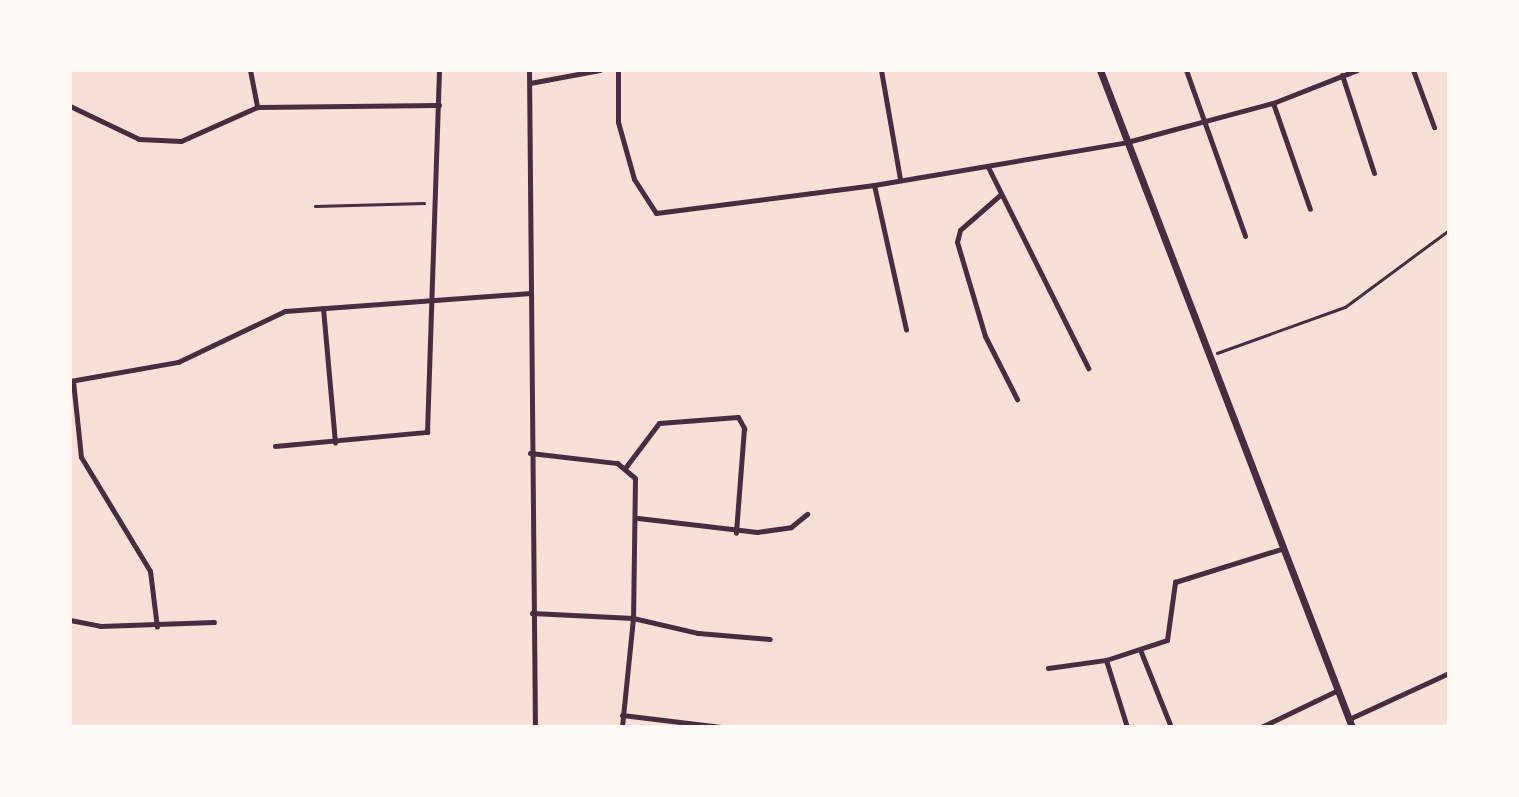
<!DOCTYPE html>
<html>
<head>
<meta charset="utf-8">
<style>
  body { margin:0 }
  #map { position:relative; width:1519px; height:797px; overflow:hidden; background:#f7e1d7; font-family:Barlow,sans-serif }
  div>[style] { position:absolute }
  .path>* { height:2.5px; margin:-1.25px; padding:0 1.25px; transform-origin:1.25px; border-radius:1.25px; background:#4a2c40 }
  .minor>* { height:5px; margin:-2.5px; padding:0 2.5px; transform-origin:2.5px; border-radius:2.5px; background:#4a2c40 }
  .tertiary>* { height:7px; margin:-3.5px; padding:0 3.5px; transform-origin:3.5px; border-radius:3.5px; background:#4a2c40 }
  span { translate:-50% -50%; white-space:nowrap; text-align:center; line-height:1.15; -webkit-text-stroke:5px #fffaf5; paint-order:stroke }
  .frame { position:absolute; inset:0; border:72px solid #fffaf5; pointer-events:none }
</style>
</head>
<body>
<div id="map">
  <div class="path">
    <i style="left:315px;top:206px;width:109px;rotate:-1.6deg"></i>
    <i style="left:1217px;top:353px;width:136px;rotate:-19.8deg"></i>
    <i style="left:1345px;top:307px;width:129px;rotate:-36.5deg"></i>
  </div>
  <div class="minor">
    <i style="left:250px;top:70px;width:38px;rotate:79deg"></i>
    <i style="left:529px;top:70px;width:657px;rotate:89.48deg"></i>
    <i style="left:618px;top:70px;width:52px;rotate:90deg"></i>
    <i style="left:618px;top:122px;width:59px;rotate:74.3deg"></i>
    <i style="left:634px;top:179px;width:40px;rotate:57.1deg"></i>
    <i style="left:656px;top:213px;width:220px;rotate:-7.3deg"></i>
    <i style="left:874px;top:185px;width:257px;rotate:-9.6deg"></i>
    <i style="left:1127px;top:142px;width:151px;rotate:-15deg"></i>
    <i style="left:1273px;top:103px;width:90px;rotate:-21.4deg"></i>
    <i style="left:881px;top:70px;width:111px;rotate:80.1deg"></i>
    <i style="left:1186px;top:70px;width:176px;rotate:70.4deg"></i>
    <i style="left:1413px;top:70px;width:61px;rotate:69.8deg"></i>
    <i style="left:1342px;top:75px;width:103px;rotate:71.9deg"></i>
    <i style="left:530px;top:83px;width:71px;rotate:-10.5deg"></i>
    <i style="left:1273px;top:103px;width:112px;rotate:70.8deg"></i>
    <i style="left:70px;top:106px;width:76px;rotate:25.6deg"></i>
    <i style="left:139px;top:139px;width:42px;rotate:2.7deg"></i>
    <i style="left:181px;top:141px;width:83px;rotate:-24.1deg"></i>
    <i style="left:257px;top:107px;width:182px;rotate:-0.6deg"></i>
    <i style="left:988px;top:167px;width:225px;rotate:63.5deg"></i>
    <i style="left:874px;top:185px;width:148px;rotate:77.5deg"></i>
    <i style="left:1000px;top:195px;width:53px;rotate:138.8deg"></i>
    <i style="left:960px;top:230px;width:12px;rotate:104deg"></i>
    <i style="left:957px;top:242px;width:98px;rotate:73.4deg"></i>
    <i style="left:985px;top:336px;width:71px;rotate:63.1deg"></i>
    <i style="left:323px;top:308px;width:135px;rotate:84.9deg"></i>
    <i style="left:70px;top:381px;width:110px;rotate:-10deg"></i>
    <i style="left:178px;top:362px;width:119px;rotate:-25.5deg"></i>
    <i style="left:285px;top:311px;width:246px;rotate:-4.2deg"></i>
    <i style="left:73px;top:381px;width:76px;rotate:84deg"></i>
    <i style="left:81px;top:457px;width:133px;rotate:58.8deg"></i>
    <i style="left:150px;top:571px;width:56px;rotate:82.9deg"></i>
    <i style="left:275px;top:446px;width:153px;rotate:-5.3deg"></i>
    <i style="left:427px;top:432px;width:362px;rotate:-88.1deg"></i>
    <i style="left:530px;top:453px;width:88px;rotate:6.6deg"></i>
    <i style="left:617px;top:463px;width:23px;rotate:40deg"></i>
    <i style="left:635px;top:478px;width:140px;rotate:90.8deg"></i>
    <i style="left:633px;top:618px;width:110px;rotate:95.8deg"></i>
    <i style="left:625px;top:468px;width:56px;rotate:-52.9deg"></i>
    <i style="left:659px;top:423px;width:79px;rotate:-4.3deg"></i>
    <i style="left:738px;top:417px;width:13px;rotate:61deg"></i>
    <i style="left:744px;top:428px;width:105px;rotate:94.4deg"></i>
    <i style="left:638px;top:518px;width:120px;rotate:6.7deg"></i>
    <i style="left:757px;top:532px;width:34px;rotate:-8deg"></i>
    <i style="left:791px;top:527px;width:21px;rotate:-39deg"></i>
    <i style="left:532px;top:613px;width:101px;rotate:2.8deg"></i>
    <i style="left:633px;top:618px;width:67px;rotate:13deg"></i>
    <i style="left:698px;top:633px;width:72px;rotate:4.8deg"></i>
    <i style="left:70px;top:620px;width:31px;rotate:11deg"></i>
    <i style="left:100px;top:626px;width:114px;rotate:-2deg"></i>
    <i style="left:1141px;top:652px;width:81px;rotate:68.2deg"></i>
    <i style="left:1048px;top:668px;width:59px;rotate:-7.9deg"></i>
    <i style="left:622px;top:715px;width:100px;rotate:6.9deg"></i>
    <i style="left:1349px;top:719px;width:110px;rotate:-24.7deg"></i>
    <i style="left:1127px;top:727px;width:70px;rotate:-107.4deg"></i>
    <i style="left:1106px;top:660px;width:64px;rotate:-18.2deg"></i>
    <i style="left:1167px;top:640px;width:59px;rotate:-82.1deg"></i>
    <i style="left:1175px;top:582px;width:114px;rotate:-17.3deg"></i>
    <i style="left:1261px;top:727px;width:85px;rotate:-25.7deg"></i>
  </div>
  <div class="tertiary">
    <i style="left:1100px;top:70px;width:704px;rotate:69.02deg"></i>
  </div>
  <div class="frame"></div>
</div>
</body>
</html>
